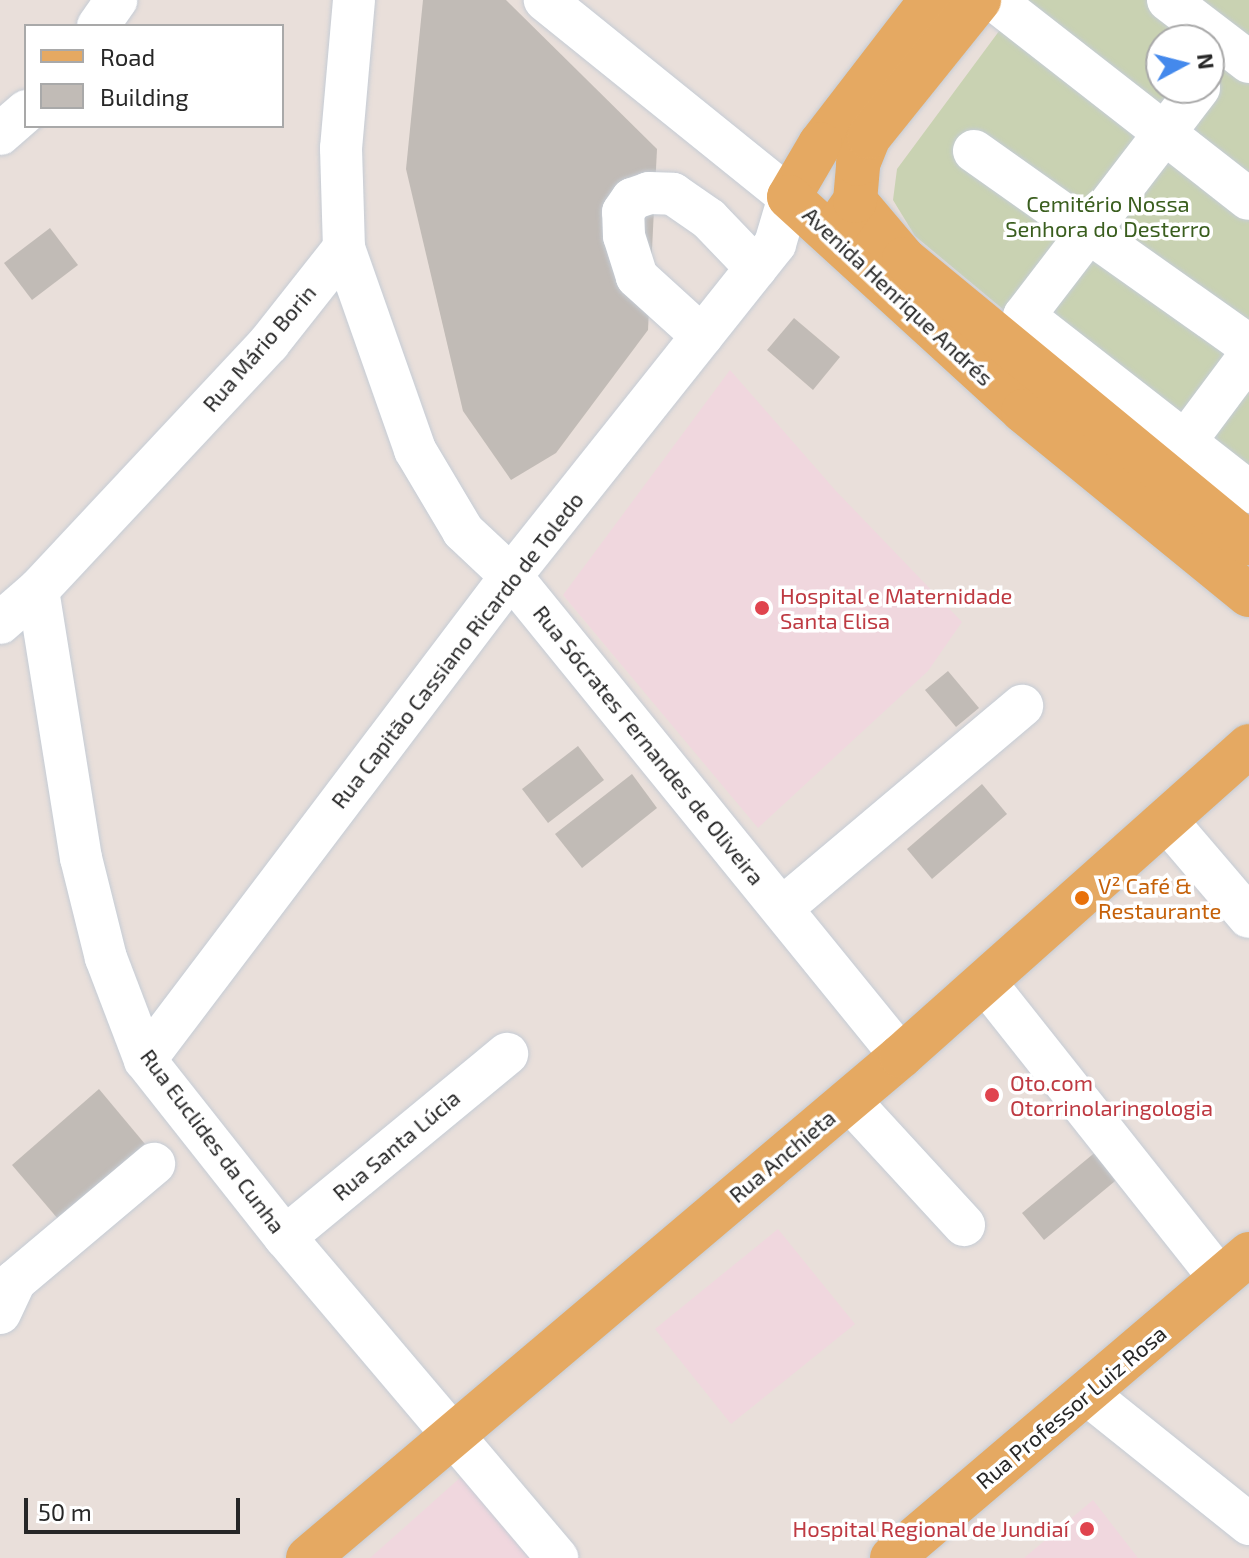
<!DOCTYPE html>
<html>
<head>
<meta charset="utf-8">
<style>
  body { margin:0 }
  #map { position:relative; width:1249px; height:1558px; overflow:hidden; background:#e9dfda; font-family:"Exo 2",sans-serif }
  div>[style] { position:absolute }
  .medical>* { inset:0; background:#f0d7de }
  .cemetery>* { inset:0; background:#c9d2b2 }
  .building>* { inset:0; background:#c1bbb6 }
  .roads { filter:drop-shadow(0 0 2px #c5ccd5) drop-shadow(0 0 2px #c5ccd5) }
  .minor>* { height:42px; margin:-21px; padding:0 21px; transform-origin:21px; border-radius:21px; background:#fff }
  .major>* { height:44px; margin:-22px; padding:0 22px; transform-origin:22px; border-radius:22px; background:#e5a962 }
  .dots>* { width:22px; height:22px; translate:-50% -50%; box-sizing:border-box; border:4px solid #fff; border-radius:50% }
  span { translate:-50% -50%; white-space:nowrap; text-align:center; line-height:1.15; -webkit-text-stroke:7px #fff; paint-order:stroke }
  .park-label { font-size:22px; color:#3a5e1e }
  .street-label { font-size:22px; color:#272727 }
  .health-label { font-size:22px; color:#be3a42 }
  .left { translate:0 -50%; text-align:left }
  .right { translate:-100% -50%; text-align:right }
  .food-label { font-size:22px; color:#c56008 }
  .legend { position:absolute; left:24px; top:24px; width:260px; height:104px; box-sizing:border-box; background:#fff; border:2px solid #a9a9a9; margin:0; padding:10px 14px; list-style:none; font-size:24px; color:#272727 }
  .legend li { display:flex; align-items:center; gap:16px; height:40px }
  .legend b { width:40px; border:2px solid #a9a9a9 }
  .north { position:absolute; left:1145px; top:24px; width:80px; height:80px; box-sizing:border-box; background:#fff; border:2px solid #a9a9a9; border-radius:50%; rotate:83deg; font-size:22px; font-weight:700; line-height:32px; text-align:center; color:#272727 }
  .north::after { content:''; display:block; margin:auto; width:28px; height:36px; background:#4489ec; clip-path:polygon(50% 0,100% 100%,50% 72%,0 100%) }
  .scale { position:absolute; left:24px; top:1498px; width:216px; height:36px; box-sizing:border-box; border:4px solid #272727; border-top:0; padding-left:10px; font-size:24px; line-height:28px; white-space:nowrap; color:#272727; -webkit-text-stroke:6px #fff; paint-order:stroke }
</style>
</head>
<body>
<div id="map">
  <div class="medical">
    <i style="clip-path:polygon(730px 370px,836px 491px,962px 622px,928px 671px,758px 828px,563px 595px)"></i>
    <i style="clip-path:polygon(778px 1229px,855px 1324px,731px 1424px,655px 1329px)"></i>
    <i style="clip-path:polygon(461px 1477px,529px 1558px,370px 1558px)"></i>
    <i style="clip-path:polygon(1093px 1500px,1138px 1558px,1024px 1558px)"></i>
  </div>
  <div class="cemetery">
    <i style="clip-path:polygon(evenodd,1022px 0,1249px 0,1249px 514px,915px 236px,893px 200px,897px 169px,1022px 0,1161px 40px,1209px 40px,1209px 88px,1161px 88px,1161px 40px)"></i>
  </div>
  <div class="building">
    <i style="clip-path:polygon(423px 0,506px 0,657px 149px,648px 330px,556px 453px,511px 480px,463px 411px,406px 169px)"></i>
    <i style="clip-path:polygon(50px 228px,78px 265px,32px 300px,4px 263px)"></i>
    <i style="clip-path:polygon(794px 318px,840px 357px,813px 390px,767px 350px)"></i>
    <i style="clip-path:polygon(948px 671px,979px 708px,956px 727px,925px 690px)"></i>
    <i style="clip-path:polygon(578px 746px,604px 780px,548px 823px,522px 789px)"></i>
    <i style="clip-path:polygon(632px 774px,657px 808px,582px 868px,555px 834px)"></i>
    <i style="clip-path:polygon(982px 784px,1007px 814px,932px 879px,907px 849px)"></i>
    <i style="clip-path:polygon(99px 1089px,145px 1144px,58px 1219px,12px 1165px)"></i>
    <i style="clip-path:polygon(1104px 1145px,1126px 1172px,1044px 1240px,1022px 1213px)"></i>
  </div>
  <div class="roads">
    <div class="minor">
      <i style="left:354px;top:0;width:149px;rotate:95deg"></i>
      <i style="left:341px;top:148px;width:100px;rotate:88.3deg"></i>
      <i style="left:344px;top:248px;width:214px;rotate:70.6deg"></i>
      <i style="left:415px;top:450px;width:94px;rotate:59.3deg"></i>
      <i style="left:463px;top:531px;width:66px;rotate:43.2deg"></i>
      <i style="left:511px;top:576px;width:618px;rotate:50.91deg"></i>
      <i style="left:994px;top:0;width:323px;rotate:38deg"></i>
      <i style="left:1168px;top:0;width:102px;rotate:37.4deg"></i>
      <i style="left:98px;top:26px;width:32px;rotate:-55deg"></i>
      <i style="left:1199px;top:88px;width:287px;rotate:127.5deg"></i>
      <i style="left:1024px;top:316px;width:286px;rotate:38deg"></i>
      <i style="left:0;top:134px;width:35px;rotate:-41deg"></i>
      <i style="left:974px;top:151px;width:337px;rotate:35.3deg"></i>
      <i style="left:702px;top:336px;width:88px;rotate:-137.8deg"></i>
      <i style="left:637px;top:277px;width:43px;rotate:-107.6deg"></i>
      <i style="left:624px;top:236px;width:24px;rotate:-92deg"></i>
      <i style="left:623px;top:212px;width:16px;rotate:-55deg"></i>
      <i style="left:632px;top:199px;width:18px;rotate:-19deg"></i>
      <i style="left:649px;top:193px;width:24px;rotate:2deg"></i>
      <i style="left:673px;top:194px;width:44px;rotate:34.8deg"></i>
      <i style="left:709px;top:219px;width:68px;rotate:46.2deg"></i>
      <i style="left:1185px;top:442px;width:107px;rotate:-53.3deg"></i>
      <i style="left:38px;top:590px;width:271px;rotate:80.9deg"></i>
      <i style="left:81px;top:858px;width:103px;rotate:76deg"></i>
      <i style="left:106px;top:958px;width:109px;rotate:69.1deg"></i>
      <i style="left:145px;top:1060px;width:226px;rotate:51.7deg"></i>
      <i style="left:285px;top:1237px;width:421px;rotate:49.7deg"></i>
      <i style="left:0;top:623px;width:50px;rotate:-41deg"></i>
      <i style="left:38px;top:590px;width:338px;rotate:-46.9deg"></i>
      <i style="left:269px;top:343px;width:121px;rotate:-51.7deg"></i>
      <i style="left:1167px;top:821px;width:126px;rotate:49.5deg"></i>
      <i style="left:782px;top:908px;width:314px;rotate:-40.1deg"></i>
      <i style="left:985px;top:982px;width:379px;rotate:51.6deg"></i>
      <i style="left:145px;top:1060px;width:607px;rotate:-52.9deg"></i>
      <i style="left:511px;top:576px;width:424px;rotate:-51.5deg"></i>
      <i style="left:775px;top:244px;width:49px;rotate:-73.4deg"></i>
      <i style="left:789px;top:197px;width:314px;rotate:-141.1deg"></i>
      <i style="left:849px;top:1100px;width:170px;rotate:47.4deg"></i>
      <i style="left:285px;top:1237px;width:288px;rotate:-39.5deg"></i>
      <i style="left:0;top:1313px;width:35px;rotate:-65deg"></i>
      <i style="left:15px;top:1281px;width:182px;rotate:-40.1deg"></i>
      <i style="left:1087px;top:1394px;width:208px;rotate:38.7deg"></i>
    </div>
    <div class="major">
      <i style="left:931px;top:0;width:182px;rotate:127.6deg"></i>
      <i style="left:820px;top:144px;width:61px;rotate:120.3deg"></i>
      <i style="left:789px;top:197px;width:317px;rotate:42.4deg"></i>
      <i style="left:1023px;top:411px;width:291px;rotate:39.2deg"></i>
      <i style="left:855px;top:201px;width:76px;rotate:49.8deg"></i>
      <i style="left:904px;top:259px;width:447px;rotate:39.5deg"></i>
      <i style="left:838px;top:225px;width:29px;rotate:-55deg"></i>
      <i style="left:855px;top:201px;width:37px;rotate:-85deg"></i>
      <i style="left:858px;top:164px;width:29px;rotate:-68deg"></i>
      <i style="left:869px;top:137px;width:176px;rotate:-51.2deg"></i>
      <i style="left:308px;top:1558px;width:777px;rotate:-40.25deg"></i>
      <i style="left:901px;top:1056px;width:466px;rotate:-41.7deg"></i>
      <i style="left:892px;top:1558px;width:469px;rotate:-40.4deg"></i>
    </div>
  </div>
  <div class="dots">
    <i style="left:762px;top:608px;background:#e0444e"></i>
    <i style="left:1082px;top:898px;background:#e8710a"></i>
    <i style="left:992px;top:1095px;background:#e0444e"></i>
    <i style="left:1087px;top:1529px;background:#e0444e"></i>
  </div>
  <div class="park-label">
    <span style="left:1108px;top:216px">Cemitério Nossa<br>Senhora do Desterro</span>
  </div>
  <div class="street-label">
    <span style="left:898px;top:296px;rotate:43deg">Avenida Henrique Andrés</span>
    <span style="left:259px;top:348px;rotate:-49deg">Rua Mário Borin</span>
    <span style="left:457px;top:650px;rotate:-52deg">Rua Capitão Cassiano Ricardo de Toledo</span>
    <span style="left:649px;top:745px;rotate:51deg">Rua Sócrates Fernandes de Oliveira</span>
    <span style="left:213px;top:1141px;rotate:53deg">Rua Euclides da Cunha</span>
    <span style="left:396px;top:1145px;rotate:-40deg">Rua Santa Lúcia</span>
    <span style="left:782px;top:1156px;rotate:-40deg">Rua Anchieta</span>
    <span style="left:1071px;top:1407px;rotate:-40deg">Rua Professor Luiz Rosa</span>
  </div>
  <div class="health-label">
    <span class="left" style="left:780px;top:608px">Hospital e Maternidade<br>Santa Elisa</span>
    <span class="left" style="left:1010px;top:1095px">Oto.com<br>Otorrinolaringologia</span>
    <span class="right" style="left:1069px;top:1529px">Hospital Regional de Jundiaí</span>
  </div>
  <div class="food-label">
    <span class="left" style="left:1098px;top:898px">V² Café &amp;<br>Restaurante</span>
  </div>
  <ul class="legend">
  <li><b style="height:10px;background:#e5a962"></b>Road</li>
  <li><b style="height:22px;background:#c1bbb6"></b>Building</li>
  </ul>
  <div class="north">N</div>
  <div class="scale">50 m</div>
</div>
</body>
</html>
